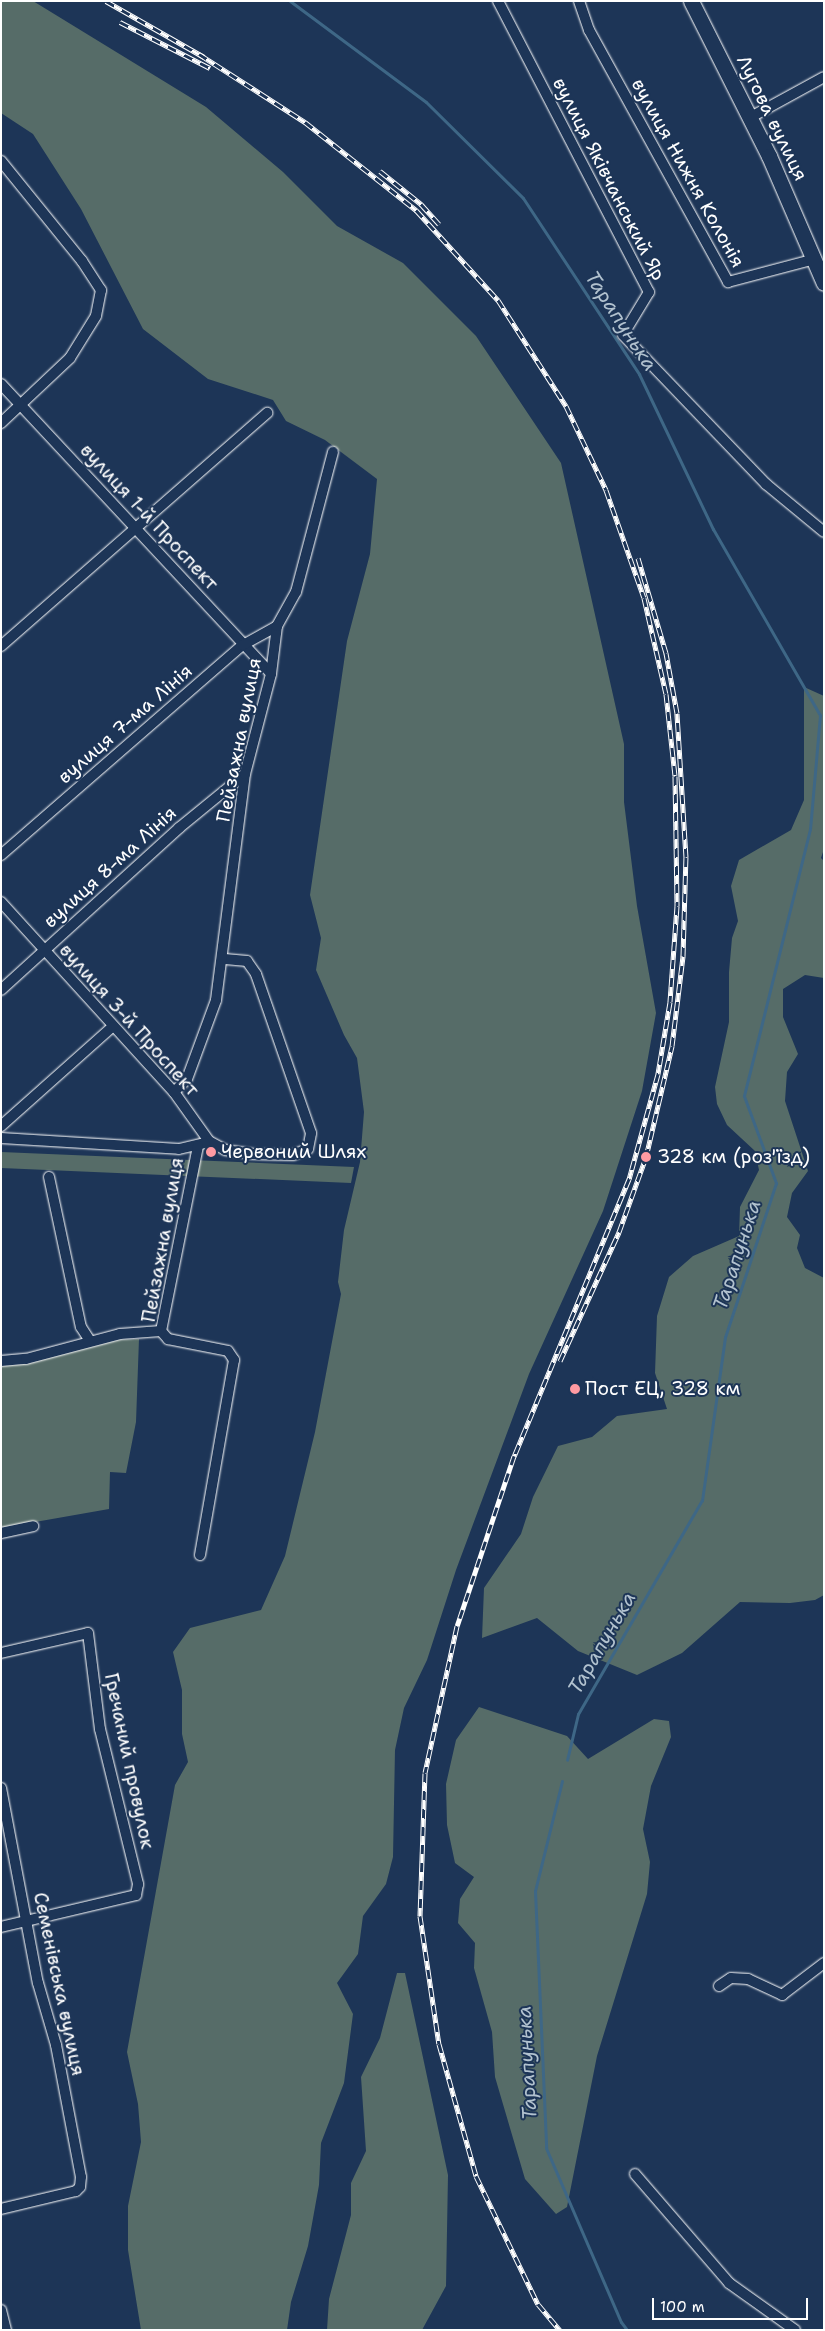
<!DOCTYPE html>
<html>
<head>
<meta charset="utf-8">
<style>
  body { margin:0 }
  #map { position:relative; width:825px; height:2331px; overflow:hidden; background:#1d3557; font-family:"Shantell Sans",sans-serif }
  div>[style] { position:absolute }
  .green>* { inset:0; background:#566c68 }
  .stream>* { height:3px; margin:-1.5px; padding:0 1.5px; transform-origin:1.5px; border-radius:1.5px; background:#3e6786 }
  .roads { filter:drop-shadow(0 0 1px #fff) drop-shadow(0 0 1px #fff) }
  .street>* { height:10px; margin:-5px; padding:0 5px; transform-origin:5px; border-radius:5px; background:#1d3557 }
  .secondary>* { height:15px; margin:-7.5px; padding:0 7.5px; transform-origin:7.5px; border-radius:7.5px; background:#1d3557 }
  .rail>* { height:5px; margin-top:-2.5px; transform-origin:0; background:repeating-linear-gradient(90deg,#1d3557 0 9px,#fff 0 18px); box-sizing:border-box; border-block:1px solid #fff }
  .dots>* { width:14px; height:14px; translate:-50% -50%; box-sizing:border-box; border:2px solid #1d3557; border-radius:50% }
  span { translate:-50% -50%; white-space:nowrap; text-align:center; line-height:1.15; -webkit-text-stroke:4px #1d3557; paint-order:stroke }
  .street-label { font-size:19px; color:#fff }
  .poi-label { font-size:19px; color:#fff }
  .left { translate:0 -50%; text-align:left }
  .water-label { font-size:20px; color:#b2c2cf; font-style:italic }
  .frame { position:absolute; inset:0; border:2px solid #fff; pointer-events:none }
  .scale { position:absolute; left:652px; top:2298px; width:156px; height:22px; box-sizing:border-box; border:2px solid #fff; border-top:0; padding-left:6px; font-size:15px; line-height:18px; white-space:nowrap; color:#fff; -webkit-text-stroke:4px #1d3557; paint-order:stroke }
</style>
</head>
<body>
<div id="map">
  <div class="green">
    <i style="clip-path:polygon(1px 1px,33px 1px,206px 107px,283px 172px,337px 226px,403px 263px,476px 336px,561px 463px,624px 744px,624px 802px,637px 906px,656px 1013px,642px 1091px,603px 1211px,529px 1374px,456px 1570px,427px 1660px,404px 1708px,395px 1750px,393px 1857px,386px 1884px,363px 1916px,358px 1954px,337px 1983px,353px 2014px,344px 2083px,321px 2143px,319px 2185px,308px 2246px,291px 2302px,287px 2330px,141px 2330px,128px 2250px,128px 2206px,141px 2142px,138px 2104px,127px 2052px,175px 1785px,188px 1762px,182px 1734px,182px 1690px,173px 1652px,190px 1628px,261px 1610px,285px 1556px,315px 1432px,341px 1294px,338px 1282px,344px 1230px,360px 1162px,364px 1112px,357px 1058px,344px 1035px,316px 970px,321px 938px,310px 895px,347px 641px,370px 554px,377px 479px,325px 440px,286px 421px,273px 400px,208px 379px,143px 329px,81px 209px,33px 134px,1px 113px)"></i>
    <i style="clip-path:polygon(804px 687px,824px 696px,824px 849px,821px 858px,824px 861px,824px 978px,805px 975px,783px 989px,783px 1017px,798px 1054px,787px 1072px,785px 1101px,808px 1171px,792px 1193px,787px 1217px,800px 1235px,797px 1248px,805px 1268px,824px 1278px,824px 1595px,815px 1600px,790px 1603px,740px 1602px,682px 1653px,637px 1675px,578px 1651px,537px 1618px,482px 1638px,484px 1588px,521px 1534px,533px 1497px,558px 1446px,592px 1437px,617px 1416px,667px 1409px,655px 1373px,657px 1316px,669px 1277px,693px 1256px,739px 1236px,740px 1207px,759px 1170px,755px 1151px,727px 1125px,717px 1104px,715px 1087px,729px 1022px,729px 972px,732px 938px,738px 921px,731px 886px,739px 860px,791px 830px,804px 800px)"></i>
    <i style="clip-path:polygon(1px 1152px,354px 1167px,351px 1183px,1px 1168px)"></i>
    <i style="clip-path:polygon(139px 1339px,136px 1422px,126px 1473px,110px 1472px,109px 1509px,1px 1528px,1px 1365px,107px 1340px)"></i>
    <i style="clip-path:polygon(479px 1707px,567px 1736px,588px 1759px,654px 1719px,669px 1721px,671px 1737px,651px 1786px,643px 1829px,650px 1862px,647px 1894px,597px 2056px,567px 2207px,556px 2214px,525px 2179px,495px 2077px,492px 2032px,474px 1968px,475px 1943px,458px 1923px,460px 1899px,474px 1877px,455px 1863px,447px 1825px,446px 1784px,456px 1740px)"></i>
    <i style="clip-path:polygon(397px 1973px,405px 1973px,448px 2175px,446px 2286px,422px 2330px,327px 2330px,329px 2299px,351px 2215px,351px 2183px,366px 2151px,361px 2077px,380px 2038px)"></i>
  </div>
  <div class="stream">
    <i style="left:290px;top:1px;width:169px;rotate:36.6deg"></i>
    <i style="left:426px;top:102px;width:136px;rotate:44.7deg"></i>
    <i style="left:523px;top:198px;width:211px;rotate:56.6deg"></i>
    <i style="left:639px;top:374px;width:172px;rotate:64.5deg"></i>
    <i style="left:713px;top:529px;width:215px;rotate:60.1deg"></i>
    <i style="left:820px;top:715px;width:114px;rotate:95deg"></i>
    <i style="left:810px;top:829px;width:275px;rotate:103.9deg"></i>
    <i style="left:744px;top:1096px;width:93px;rotate:69.8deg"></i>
    <i style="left:776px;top:1183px;width:162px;rotate:108.3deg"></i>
    <i style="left:725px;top:1337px;width:165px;rotate:98deg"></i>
    <i style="left:702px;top:1500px;width:247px;rotate:120.1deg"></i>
    <i style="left:578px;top:1714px;width:47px;rotate:103.4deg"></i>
    <i style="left:562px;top:1781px;width:113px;rotate:103.8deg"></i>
    <i style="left:535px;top:1891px;width:257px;rotate:87.5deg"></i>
    <i style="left:546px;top:2148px;width:189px;rotate:66.7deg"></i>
    <i style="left:621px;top:2322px;width:10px;rotate:53deg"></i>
  </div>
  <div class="roads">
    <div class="street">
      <i style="left:498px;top:1px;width:328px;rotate:62.6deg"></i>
      <i style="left:649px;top:292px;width:50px;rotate:121.2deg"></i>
      <i style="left:623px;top:335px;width:207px;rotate:46.2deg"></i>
      <i style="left:766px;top:484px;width:75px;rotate:39.6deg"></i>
      <i style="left:579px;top:1px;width:31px;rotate:71deg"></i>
      <i style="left:589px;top:30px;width:288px;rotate:61.1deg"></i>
      <i style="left:728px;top:282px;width:90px;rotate:-14.8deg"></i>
      <i style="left:751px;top:117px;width:83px;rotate:-28.7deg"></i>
      <i style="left:1px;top:161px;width:129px;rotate:51deg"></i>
      <i style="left:82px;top:261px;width:35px;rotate:57deg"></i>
      <i style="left:101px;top:290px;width:26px;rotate:101deg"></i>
      <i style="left:96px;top:316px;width:49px;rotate:121.8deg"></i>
      <i style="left:70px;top:358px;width:95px;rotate:136.7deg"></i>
      <i style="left:1px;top:384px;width:396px;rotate:47deg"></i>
      <i style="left:1px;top:646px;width:354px;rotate:-41.2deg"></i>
      <i style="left:1px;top:855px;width:320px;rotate:-41deg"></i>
      <i style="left:243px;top:645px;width:39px;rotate:-29deg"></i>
      <i style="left:1px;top:902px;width:257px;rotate:47.7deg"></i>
      <i style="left:174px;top:1092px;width:60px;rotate:54.5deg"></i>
      <i style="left:209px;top:1141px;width:18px;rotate:29deg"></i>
      <i style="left:225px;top:1150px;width:27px;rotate:8deg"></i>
      <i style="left:252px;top:1154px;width:41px;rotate:1.4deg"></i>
      <i style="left:293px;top:1155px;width:16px;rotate:-22deg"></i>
      <i style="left:308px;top:1149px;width:16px;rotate:-79deg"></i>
      <i style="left:311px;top:1133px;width:168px;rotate:-109.1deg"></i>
      <i style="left:256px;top:974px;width:16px;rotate:-125deg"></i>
      <i style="left:247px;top:961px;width:25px;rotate:-175deg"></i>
      <i style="left:1px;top:990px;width:241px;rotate:-42.3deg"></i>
      <i style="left:179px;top:828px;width:85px;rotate:-39.3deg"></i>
      <i style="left:174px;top:1092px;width:18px;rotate:-45deg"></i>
      <i style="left:187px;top:1079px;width:84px;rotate:-69.8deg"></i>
      <i style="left:216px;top:1000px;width:228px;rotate:-82.7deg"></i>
      <i style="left:245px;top:774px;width:103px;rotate:-75.4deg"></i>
      <i style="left:271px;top:674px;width:48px;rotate:-82.9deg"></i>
      <i style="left:277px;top:626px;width:39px;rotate:-61deg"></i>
      <i style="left:296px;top:592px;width:145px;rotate:-75.2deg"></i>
      <i style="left:1px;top:1126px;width:149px;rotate:-41.7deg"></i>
      <i style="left:1px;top:1138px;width:178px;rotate:3.5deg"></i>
      <i style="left:179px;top:1149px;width:26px;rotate:-13deg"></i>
      <i style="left:198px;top:1146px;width:189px;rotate:101.3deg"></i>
      <i style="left:161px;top:1331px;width:11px;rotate:49deg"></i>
      <i style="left:168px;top:1339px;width:61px;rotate:11.3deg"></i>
      <i style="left:228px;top:1351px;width:11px;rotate:56deg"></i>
      <i style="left:234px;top:1360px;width:198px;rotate:99.9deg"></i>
      <i style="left:49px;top:1177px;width:153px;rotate:78deg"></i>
      <i style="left:81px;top:1327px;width:17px;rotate:57deg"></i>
      <i style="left:1px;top:1361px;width:25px;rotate:-5deg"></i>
      <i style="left:26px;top:1359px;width:97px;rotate:-14.9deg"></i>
      <i style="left:120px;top:1334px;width:41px;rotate:-4.2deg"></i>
      <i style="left:1px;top:1533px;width:33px;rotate:-12deg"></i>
      <i style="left:1px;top:1653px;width:89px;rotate:-12.9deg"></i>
      <i style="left:88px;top:1633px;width:97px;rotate:82.9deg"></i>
      <i style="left:100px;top:1729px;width:160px;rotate:76.2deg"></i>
      <i style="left:138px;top:1884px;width:11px;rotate:100deg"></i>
      <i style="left:136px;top:1895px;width:139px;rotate:166.7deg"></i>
      <i style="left:1px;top:1788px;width:198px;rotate:79.3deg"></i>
      <i style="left:38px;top:1983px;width:65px;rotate:73.8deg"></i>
      <i style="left:56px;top:2045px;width:134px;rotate:79.3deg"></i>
      <i style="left:81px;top:2177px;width:10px;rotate:96deg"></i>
      <i style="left:80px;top:2187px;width:6px;rotate:135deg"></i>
      <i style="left:76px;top:2191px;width:77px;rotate:166.5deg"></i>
      <i style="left:719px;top:1986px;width:14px;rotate:-34deg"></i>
      <i style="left:731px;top:1978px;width:17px;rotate:3deg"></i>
      <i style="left:748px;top:1979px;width:38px;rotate:25deg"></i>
      <i style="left:782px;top:1995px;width:53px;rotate:-37.3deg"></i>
      <i style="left:635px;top:2174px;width:144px;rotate:49.2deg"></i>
      <i style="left:729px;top:2283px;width:81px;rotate:35.5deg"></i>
      <i style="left:1px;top:2310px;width:21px;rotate:76deg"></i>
    </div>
    <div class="secondary">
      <i style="left:691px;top:1px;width:174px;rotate:63.3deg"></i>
      <i style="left:769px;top:156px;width:138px;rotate:66.6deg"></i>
    </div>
  </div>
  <div class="rail">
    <i style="left:106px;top:1px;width:113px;rotate:29.7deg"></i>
    <i style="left:120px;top:22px;width:101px;rotate:27.1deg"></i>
    <i style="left:199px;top:54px;width:126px;rotate:32.7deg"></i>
    <i style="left:305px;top:122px;width:142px;rotate:38.4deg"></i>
    <i style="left:416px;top:210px;width:122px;rotate:47.7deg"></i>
    <i style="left:498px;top:300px;width:126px;rotate:57.3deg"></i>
    <i style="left:566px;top:406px;width:93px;rotate:64.5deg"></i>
    <i style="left:606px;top:490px;width:114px;rotate:70.6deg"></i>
    <i style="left:644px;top:598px;width:98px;rotate:77.1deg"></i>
    <i style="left:666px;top:694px;width:82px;rotate:83.7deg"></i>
    <i style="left:675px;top:776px;width:130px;rotate:89.1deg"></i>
    <i style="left:677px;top:906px;width:96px;rotate:94.2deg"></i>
    <i style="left:670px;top:1002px;width:73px;rotate:99.5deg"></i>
    <i style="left:658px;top:1074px;width:109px;rotate:105.4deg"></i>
    <i style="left:629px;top:1179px;width:300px;rotate:112.5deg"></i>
    <i style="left:514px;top:1456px;width:179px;rotate:108.5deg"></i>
    <i style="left:457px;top:1626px;width:150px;rotate:102.3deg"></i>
    <i style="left:425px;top:1773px;width:143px;rotate:92deg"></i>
    <i style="left:420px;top:1916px;width:129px;rotate:81.6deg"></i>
    <i style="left:439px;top:2044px;width:137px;rotate:74.3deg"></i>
    <i style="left:476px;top:2176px;width:142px;rotate:64.2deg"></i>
    <i style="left:538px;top:2304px;width:34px;rotate:50deg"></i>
    <i style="left:380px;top:171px;width:53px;rotate:38.8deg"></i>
    <i style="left:421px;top:204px;width:27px;rotate:48deg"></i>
    <i style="left:560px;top:1361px;width:142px;rotate:-65.4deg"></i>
    <i style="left:619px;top:1232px;width:80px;rotate:-70.2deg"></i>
    <i style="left:646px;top:1157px;width:114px;rotate:-76.8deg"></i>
    <i style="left:672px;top:1046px;width:91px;rotate:-83deg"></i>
    <i style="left:683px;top:956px;width:99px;rotate:-88.3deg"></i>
    <i style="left:686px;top:857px;width:144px;rotate:-93.6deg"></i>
    <i style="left:677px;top:713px;width:61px;rotate:-100.4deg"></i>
    <i style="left:666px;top:653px;width:99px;rotate:-106.4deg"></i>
  </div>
  <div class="dots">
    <i style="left:211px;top:1152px;background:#ff9aa2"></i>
    <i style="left:646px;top:1157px;background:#ff9aa2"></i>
    <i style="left:575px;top:1389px;background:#ff9aa2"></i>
  </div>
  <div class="street-label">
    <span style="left:772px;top:118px;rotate:64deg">Лугова вулиця</span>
    <span style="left:688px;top:173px;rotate:61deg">вулиця Нижня Колонія</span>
    <span style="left:609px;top:179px;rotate:63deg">вулиця Яківчанський Яр</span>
    <span style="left:149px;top:517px;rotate:47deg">вулиця 1-й Проспект</span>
    <span style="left:125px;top:724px;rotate:-41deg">вулиця 7-ма Лінія</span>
    <span style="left:239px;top:740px;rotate:-79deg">Пейзажна вулиця</span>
    <span style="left:110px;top:867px;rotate:-42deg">вулиця 8-ма Лінія</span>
    <span style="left:129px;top:1020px;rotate:48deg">вулиця 3-й Проспект</span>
    <span style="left:163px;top:1240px;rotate:-80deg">Пейзажна вулиця</span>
    <span style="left:129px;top:1761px;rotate:78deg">Гречаний провулок</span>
    <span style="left:59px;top:1984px;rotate:78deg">Семенівська вулиця</span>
  </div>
  <div class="poi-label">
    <span class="left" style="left:221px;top:1152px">Червоний Шлях</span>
    <span class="left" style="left:657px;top:1157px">328 км (роз'їзд)</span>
    <span class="left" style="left:585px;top:1389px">Пост ЕЦ, 328 км</span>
  </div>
  <div class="water-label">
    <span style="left:621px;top:321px;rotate:57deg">Тарапунька</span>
    <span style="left:737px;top:1255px;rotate:-72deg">Тарапунька</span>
    <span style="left:602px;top:1643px;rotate:-60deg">Тарапунька</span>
    <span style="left:527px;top:2063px;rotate:-93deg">Тарапунька</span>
  </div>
  <div class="frame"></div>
  <div class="scale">100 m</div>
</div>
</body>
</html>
